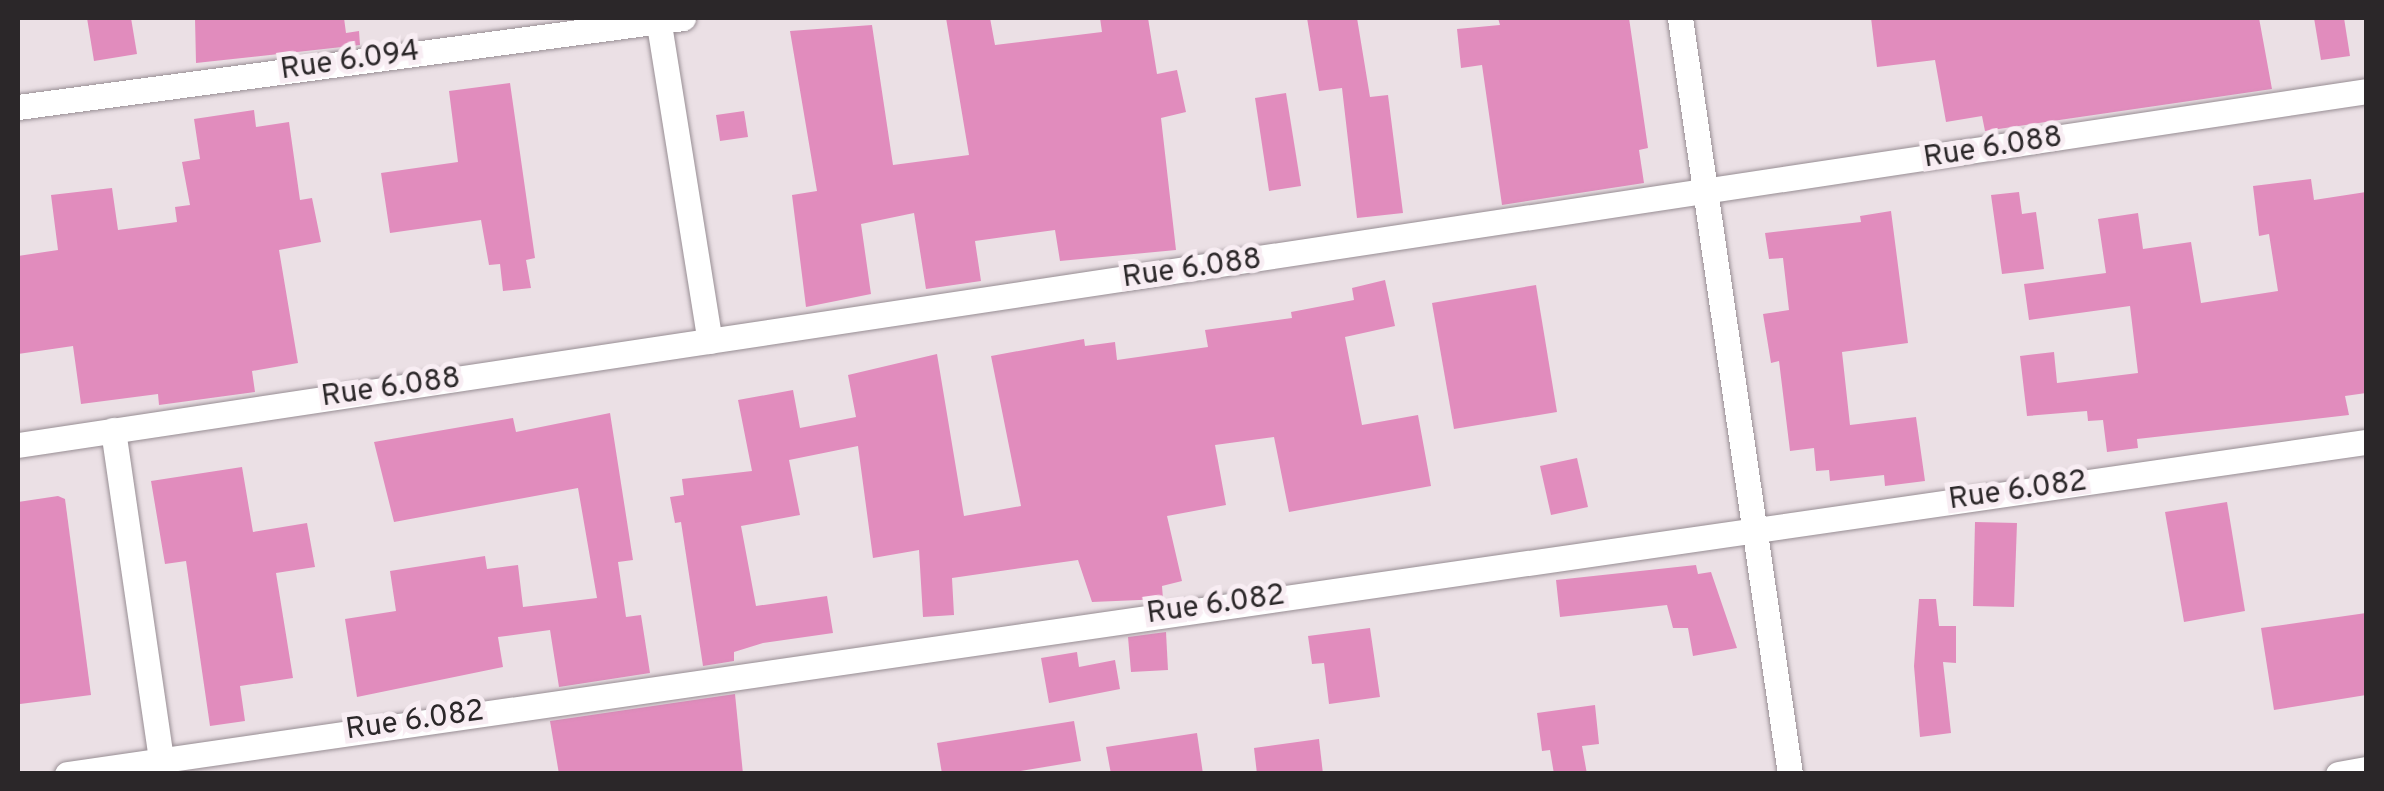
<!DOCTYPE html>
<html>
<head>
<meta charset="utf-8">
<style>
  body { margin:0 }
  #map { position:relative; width:2384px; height:791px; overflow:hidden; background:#ebe0e5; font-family:Overpass,sans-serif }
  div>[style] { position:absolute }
  .building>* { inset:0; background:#e18cbd }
  .roads { filter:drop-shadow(0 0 2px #988e94) drop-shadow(0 0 2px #988e94) }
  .street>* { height:25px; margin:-12.5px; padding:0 12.5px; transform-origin:12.5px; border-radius:12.5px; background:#fff }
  span { translate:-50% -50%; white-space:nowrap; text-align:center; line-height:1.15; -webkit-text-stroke:10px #f8edf3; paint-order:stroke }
  .street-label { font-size:30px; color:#2b2729 }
  .frame { position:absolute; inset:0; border:20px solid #2b2729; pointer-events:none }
</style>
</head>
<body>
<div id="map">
  <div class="building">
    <i style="clip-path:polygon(87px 18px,131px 18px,137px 54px,94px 61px)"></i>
    <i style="clip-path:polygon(195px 18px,344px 18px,346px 33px,359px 31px,360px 45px,196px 63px)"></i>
    <i style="clip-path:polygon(946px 18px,990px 18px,995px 45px,1102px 32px,1100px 18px,1148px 18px,1157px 74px,1177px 70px,1186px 112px,1161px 118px,1176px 250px,1060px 261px,1055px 230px,975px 241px,981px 281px,926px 289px,914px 213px,861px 224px,871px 294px,806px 307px,792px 195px,817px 191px,790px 31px,872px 25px,893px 165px,969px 155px)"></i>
    <i style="clip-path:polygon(1307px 18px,1357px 18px,1370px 97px,1388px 95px,1403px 213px,1357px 218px,1342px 88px,1319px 91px)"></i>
    <i style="clip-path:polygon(1498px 18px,1629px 18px,1648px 148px,1639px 150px,1644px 183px,1502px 205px,1482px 65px,1461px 68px,1457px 29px,1500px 25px)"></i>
    <i style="clip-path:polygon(1871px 18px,2259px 18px,2272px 89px,1985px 131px,1982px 116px,1946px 122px,1935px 60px,1877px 67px)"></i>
    <i style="clip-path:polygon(2314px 18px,2344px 18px,2350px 56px,2321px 60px)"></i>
    <i style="clip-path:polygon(510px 83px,535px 258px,526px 260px,531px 288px,503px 291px,500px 264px,489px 265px,481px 220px,390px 233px,381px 173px,458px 162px,449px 91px)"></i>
    <i style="clip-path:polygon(1286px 93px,1301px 186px,1269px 191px,1255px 98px)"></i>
    <i style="clip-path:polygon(254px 110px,256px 127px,289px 122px,300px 200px,312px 198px,321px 242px,279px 250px,298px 363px,252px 371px,255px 392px,159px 405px,158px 394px,81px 404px,73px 346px,18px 354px,18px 256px,58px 250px,51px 195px,112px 188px,118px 230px,177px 222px,175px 207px,190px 205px,182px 162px,200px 159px,194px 119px)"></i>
    <i style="clip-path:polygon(744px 111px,748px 137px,720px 141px,716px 115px)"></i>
    <i style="clip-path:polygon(2311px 179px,2314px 200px,2366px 192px,2366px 393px,2345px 396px,2349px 415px,2137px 439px,2138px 448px,2107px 452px,2103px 420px,2088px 421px,2087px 411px,2027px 416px,2020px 356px,2054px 352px,2057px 383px,2138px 373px,2130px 306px,2029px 320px,2024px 284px,2106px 273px,2098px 219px,2138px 213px,2143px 249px,2191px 242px,2201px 303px,2278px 291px,2269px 234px,2259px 236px,2253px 186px)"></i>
    <i style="clip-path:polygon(2019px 192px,2022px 214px,2036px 212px,2044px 269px,2002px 274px,1991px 195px)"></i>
    <i style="clip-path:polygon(1891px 211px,1908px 343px,1842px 352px,1850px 425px,1916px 417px,1925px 481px,1885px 486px,1884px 475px,1830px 481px,1829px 470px,1816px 471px,1814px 448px,1790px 451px,1779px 361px,1771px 363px,1763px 314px,1789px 310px,1783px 258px,1769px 259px,1765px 233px,1861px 222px,1860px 216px)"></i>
    <i style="clip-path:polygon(1385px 280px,1395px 326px,1345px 337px,1362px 425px,1418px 415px,1431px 486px,1289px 512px,1274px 437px,1215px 445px,1226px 505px,1167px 516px,1182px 581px,1162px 586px,1163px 599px,1092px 602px,1078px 560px,952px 578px,954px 615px,923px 617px,919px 550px,873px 558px,858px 446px,789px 460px,800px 515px,741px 526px,756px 606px,827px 596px,833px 633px,763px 643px,734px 652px,734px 661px,703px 666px,681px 522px,675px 523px,670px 497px,684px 495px,682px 479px,752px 471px,738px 400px,793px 390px,800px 428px,856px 417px,848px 375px,937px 354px,964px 516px,1021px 506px,991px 356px,1084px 339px,1085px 346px,1115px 342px,1117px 360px,1208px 347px,1205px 330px,1292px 318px,1291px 312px,1354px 300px,1352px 288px)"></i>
    <i style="clip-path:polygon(1536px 285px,1557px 412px,1454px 429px,1432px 303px)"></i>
    <i style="clip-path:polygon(610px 413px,633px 560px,618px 562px,626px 617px,641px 615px,650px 673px,559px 687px,550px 630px,498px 637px,503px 667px,357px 697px,345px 619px,396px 611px,390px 571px,485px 556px,487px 569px,518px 565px,523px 607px,597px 598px,578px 488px,394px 522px,374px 442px,513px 418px,516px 432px)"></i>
    <i style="clip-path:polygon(1577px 458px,1588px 507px,1551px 515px,1540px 466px)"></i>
    <i style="clip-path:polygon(242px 467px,253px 532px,307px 523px,315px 567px,276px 573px,293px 678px,240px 686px,245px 721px,210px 726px,186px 561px,165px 564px,151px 481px)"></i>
    <i style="clip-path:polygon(58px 496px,65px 499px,91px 695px,20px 704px,18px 502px)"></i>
    <i style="clip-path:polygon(2227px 502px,2245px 611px,2184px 622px,2165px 512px)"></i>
    <i style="clip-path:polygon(1975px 522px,2017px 523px,2014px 607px,1973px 606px)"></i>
    <i style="clip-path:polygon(1696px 565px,1698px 574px,1711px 572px,1737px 648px,1693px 656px,1688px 628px,1673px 628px,1667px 605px,1560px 617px,1556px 580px)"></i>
    <i style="clip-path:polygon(1919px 599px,1936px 599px,1939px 626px,1956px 626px,1956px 663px,1943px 662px,1951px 733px,1920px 737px,1914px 666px)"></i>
    <i style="clip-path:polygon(2366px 613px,2366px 695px,2274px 710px,2261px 628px)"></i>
    <i style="clip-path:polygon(1370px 628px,1380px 697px,1329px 704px,1324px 663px,1312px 664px,1308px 636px)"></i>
    <i style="clip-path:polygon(1166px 632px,1168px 670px,1131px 672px,1128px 637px)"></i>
    <i style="clip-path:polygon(1077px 652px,1079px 667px,1115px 660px,1120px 689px,1049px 703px,1041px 658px)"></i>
    <i style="clip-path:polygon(735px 694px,743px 774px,559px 774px,550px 721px)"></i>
    <i style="clip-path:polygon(1595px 705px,1599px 744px,1582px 746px,1587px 774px,1554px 774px,1550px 750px,1542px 751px,1537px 713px)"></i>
    <i style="clip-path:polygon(1074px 721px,1081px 761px,1002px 774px,942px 774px,937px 743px)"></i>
    <i style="clip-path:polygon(1197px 733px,1203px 774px,1111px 774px,1106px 747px)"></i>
    <i style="clip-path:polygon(1319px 739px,1323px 774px,1257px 774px,1254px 748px)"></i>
  </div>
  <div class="roads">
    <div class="street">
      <i style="left:658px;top:18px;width:327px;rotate:80.9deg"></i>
      <i style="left:1680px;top:18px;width:764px;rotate:81.72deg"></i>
      <i style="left:18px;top:107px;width:671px;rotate:-7.62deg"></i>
      <i style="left:113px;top:430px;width:346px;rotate:81.7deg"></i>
      <i style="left:18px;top:445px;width:2375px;rotate:-8.57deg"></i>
      <i style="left:67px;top:774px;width:2323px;rotate:-8.22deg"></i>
      <i style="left:2338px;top:774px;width:28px;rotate:-10deg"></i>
    </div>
  </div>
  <div class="street-label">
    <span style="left:350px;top:62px;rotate:-8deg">Rue 6.094</span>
    <span style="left:1993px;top:149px;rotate:-9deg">Rue 6.088</span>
    <span style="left:1192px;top:270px;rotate:-8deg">Rue 6.088</span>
    <span style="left:391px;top:389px;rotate:-8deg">Rue 6.088</span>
    <span style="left:2018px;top:492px;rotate:-8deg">Rue 6.082</span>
    <span style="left:1216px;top:606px;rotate:-8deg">Rue 6.082</span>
    <span style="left:415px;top:722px;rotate:-8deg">Rue 6.082</span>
  </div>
  <div class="frame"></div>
</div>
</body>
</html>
